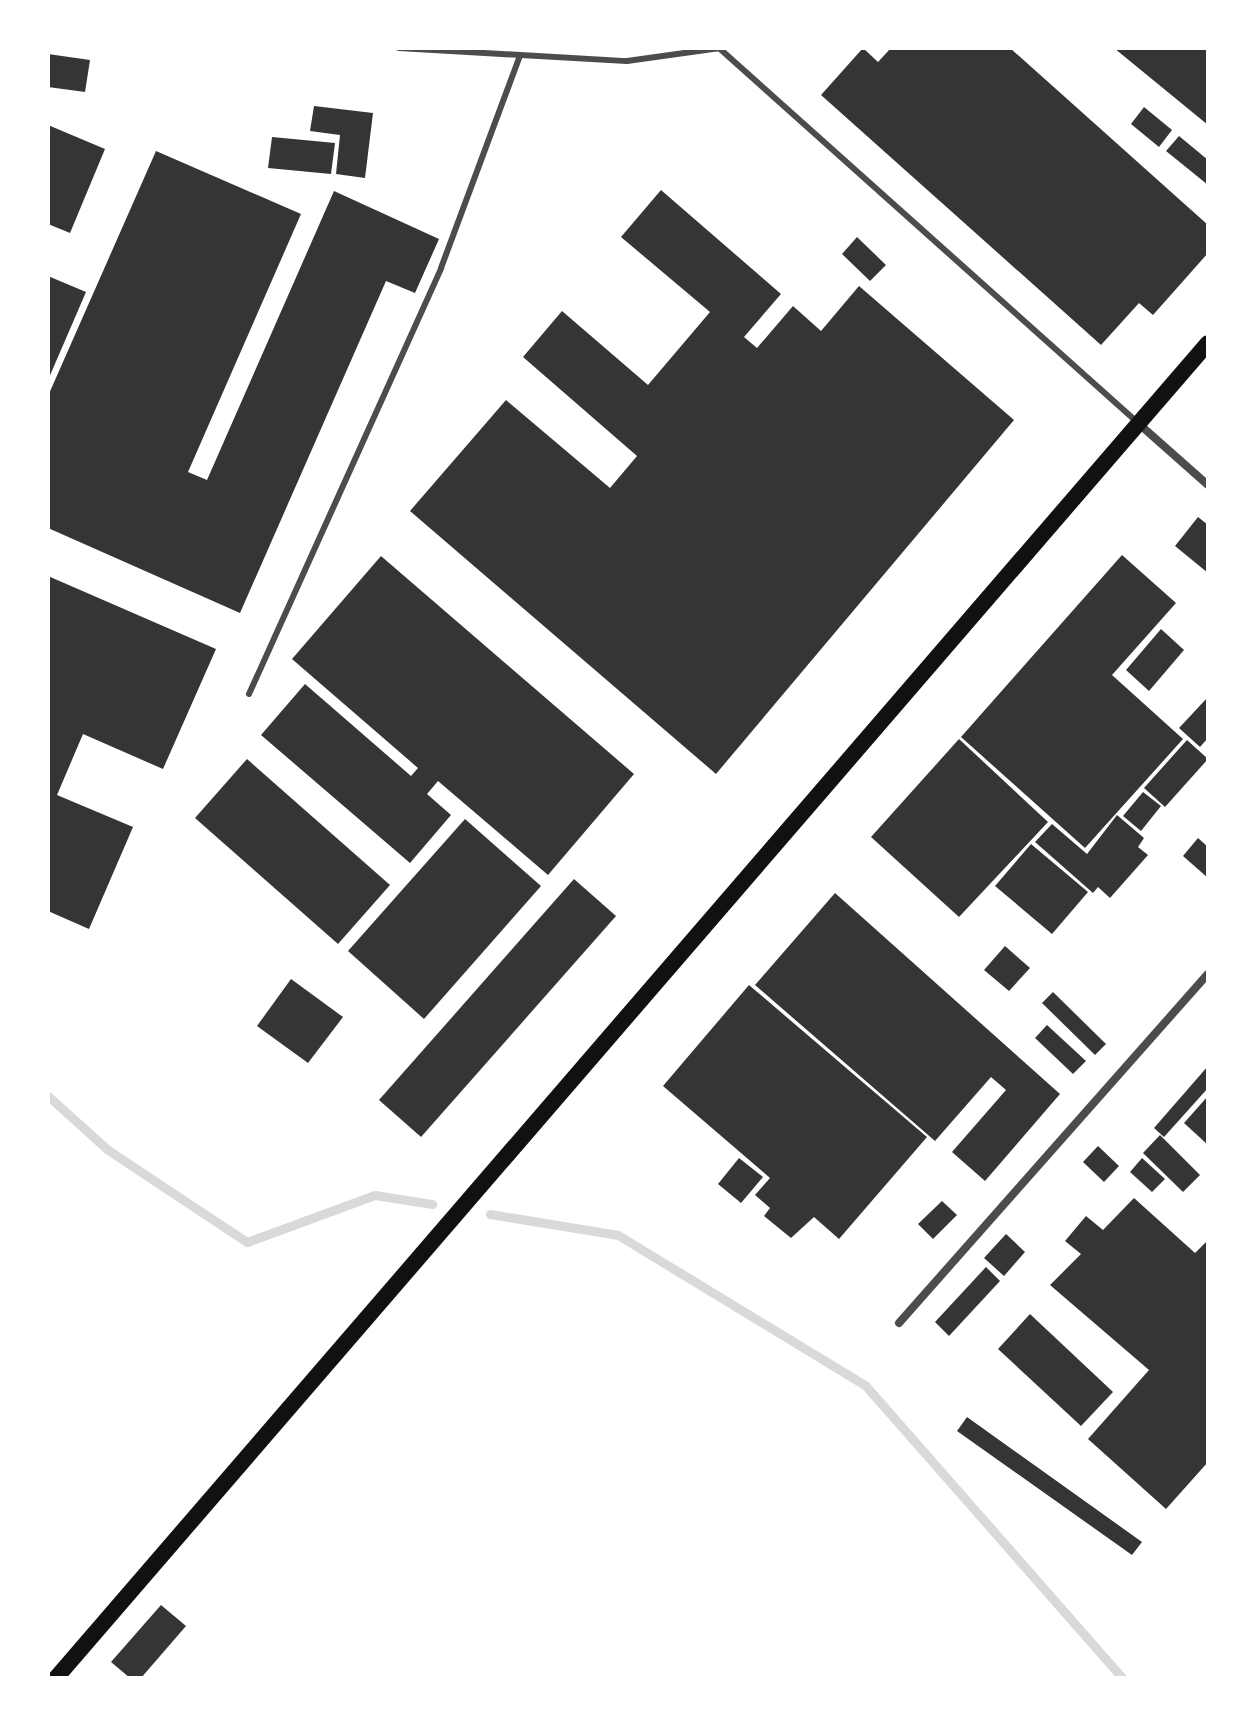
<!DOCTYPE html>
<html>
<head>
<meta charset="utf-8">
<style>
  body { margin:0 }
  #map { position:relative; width:1256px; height:1726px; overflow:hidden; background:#fff; font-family:"Roboto Condensed",sans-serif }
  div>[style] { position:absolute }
  .stream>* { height:9px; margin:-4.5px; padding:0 4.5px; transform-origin:4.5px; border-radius:4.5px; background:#d9d9d9 }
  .building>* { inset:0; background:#353535 }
  .service>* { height:6px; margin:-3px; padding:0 3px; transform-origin:3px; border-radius:3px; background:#4c4c4c }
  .minor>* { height:8px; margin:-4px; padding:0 4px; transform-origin:4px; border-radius:4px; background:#4c4c4c }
  .secondary>* { height:16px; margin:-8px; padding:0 8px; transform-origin:8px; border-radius:8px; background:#111 }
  span { translate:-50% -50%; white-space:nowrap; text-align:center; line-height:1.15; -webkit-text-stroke:8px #fff; paint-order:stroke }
  .frame { position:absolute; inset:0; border:50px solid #fff; pointer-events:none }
</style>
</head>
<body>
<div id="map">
  <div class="stream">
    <i style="left:48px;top:1096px;width:81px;rotate:42deg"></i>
    <i style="left:108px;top:1150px;width:167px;rotate:33.5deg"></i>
    <i style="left:247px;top:1242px;width:136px;rotate:-20.2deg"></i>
    <i style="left:375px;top:1195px;width:58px;rotate:9deg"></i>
    <i style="left:490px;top:1214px;width:130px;rotate:9.3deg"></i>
    <i style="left:618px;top:1235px;width:289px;rotate:31.3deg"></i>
    <i style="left:865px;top:1385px;width:390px;rotate:48.7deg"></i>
  </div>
  <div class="building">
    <i style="clip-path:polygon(863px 48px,878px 62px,891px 48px,1010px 48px,1208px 225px,1208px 253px,1153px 315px,1139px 303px,1101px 345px,821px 95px)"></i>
    <i style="clip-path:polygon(1114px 48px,1208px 48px,1208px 125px)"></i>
    <i style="clip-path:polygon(48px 54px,90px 60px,85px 92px,48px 87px)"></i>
    <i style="clip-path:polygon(314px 106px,373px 113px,365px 178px,336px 174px,340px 135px,310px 131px)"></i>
    <i style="clip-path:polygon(1144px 107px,1172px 130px,1159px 147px,1131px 124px)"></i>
    <i style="clip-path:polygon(48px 125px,105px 149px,70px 233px,48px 224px)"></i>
    <i style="clip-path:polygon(1179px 136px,1208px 160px,1208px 185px,1166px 151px)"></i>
    <i style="clip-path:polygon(272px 137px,335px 143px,331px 174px,268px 168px)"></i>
    <i style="clip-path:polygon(156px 151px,301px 214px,188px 472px,207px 480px,334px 191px,439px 239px,415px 293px,386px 281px,240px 613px,48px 528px,48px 396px)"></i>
    <i style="clip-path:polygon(661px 190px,781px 294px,744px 337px,757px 348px,793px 306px,821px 331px,859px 286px,1014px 420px,716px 774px,410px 511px,506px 400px,610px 488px,637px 456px,523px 357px,562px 311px,648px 385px,710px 312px,621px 237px)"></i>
    <i style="clip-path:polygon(857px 237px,886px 265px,870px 281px,842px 254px)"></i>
    <i style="clip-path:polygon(48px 276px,86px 292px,48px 380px)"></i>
    <i style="clip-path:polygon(1198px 517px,1208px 525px,1208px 573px,1175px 546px)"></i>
    <i style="clip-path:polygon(1122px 555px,1176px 603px,1112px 675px,1183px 739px,1085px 848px,961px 737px)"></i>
    <i style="clip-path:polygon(381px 556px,634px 774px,548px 875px,438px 781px,427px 794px,451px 815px,410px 863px,261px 735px,305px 684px,411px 776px,418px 768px,292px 659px)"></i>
    <i style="clip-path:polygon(48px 576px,216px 649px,163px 769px,83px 734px,57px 795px,133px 827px,89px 929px,48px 911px)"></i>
    <i style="clip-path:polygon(1161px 629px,1184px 650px,1149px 691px,1126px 670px)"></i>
    <i style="clip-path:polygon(1208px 697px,1208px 738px,1200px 747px,1179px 728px)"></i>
    <i style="clip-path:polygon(959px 739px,1048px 822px,959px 917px,871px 837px)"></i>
    <i style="clip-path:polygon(1187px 740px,1208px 759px,1165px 807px,1144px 788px)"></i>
    <i style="clip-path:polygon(247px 759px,390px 885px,338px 944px,195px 818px)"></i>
    <i style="clip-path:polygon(1143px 792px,1161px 806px,1141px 831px,1123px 816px)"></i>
    <i style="clip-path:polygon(1117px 815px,1144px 838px,1138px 847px,1148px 855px,1110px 898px,1098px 887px,1093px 893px,1035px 842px,1052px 824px,1087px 854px)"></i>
    <i style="clip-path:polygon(465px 819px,541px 886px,424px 1019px,348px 951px)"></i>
    <i style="clip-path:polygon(1198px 838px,1208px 847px,1208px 878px,1183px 856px)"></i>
    <i style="clip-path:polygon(1031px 844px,1088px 892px,1052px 934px,995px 886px)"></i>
    <i style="clip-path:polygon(574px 879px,616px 916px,421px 1137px,379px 1100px)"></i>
    <i style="clip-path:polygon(835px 893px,1060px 1094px,985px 1181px,952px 1152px,1006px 1090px,991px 1077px,935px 1141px,755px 985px)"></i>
    <i style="clip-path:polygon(1005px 946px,1030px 968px,1009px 991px,984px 970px)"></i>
    <i style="clip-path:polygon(291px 979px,343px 1017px,308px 1063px,257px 1026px)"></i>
    <i style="clip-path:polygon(749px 985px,927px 1137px,839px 1239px,814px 1217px,791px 1238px,764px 1216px,770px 1208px,755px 1195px,770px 1178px,663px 1086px)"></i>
    <i style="clip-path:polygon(1053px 992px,1106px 1044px,1095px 1055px,1042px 1003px)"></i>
    <i style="clip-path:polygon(1047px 1025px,1086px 1061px,1073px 1074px,1035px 1038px)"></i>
    <i style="clip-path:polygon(1208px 1066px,1208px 1088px,1164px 1137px,1154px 1128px)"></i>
    <i style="clip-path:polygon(1208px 1096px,1208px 1145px,1184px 1123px)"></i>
    <i style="clip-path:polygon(1160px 1135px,1200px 1175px,1183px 1192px,1143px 1153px)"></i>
    <i style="clip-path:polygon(1098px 1146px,1119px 1166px,1104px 1182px,1083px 1162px)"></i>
    <i style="clip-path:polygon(739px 1158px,763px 1177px,741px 1203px,718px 1184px)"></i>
    <i style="clip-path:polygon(1142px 1158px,1165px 1179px,1152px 1192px,1130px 1172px)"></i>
    <i style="clip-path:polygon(1134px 1198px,1195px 1253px,1208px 1240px,1208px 1462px,1166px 1509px,1088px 1439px,1149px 1370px,1050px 1285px,1081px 1254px,1065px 1241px,1086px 1216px,1103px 1230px)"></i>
    <i style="clip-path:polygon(942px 1201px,957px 1215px,933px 1239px,918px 1224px)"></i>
    <i style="clip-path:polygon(1006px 1234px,1025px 1252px,1004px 1276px,984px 1258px)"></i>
    <i style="clip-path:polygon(986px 1267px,1000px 1281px,949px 1336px,935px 1322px)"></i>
    <i style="clip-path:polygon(1030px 1314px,1113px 1392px,1081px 1426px,998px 1349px)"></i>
    <i style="clip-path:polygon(967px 1417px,1142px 1542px,1132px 1555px,957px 1431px)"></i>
    <i style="clip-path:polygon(161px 1605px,186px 1626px,141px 1678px,130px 1678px,111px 1662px)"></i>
  </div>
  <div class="service">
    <i style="left:399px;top:48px;width:228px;rotate:3.3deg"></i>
    <i style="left:627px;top:61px;width:94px;rotate:-8deg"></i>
    <i style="left:719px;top:48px;width:561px;rotate:41.82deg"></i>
    <i style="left:249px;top:694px;width:467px;rotate:-65.7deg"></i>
    <i style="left:441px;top:268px;width:224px;rotate:-69.6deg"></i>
  </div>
  <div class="minor">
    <i style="left:1139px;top:424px;width:92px;rotate:41.5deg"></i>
    <i style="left:899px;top:1323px;width:466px;rotate:-48.5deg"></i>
  </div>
  <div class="secondary">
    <i style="left:56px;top:1678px;width:1763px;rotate:-49.21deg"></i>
  </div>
  <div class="frame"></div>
</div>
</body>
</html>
